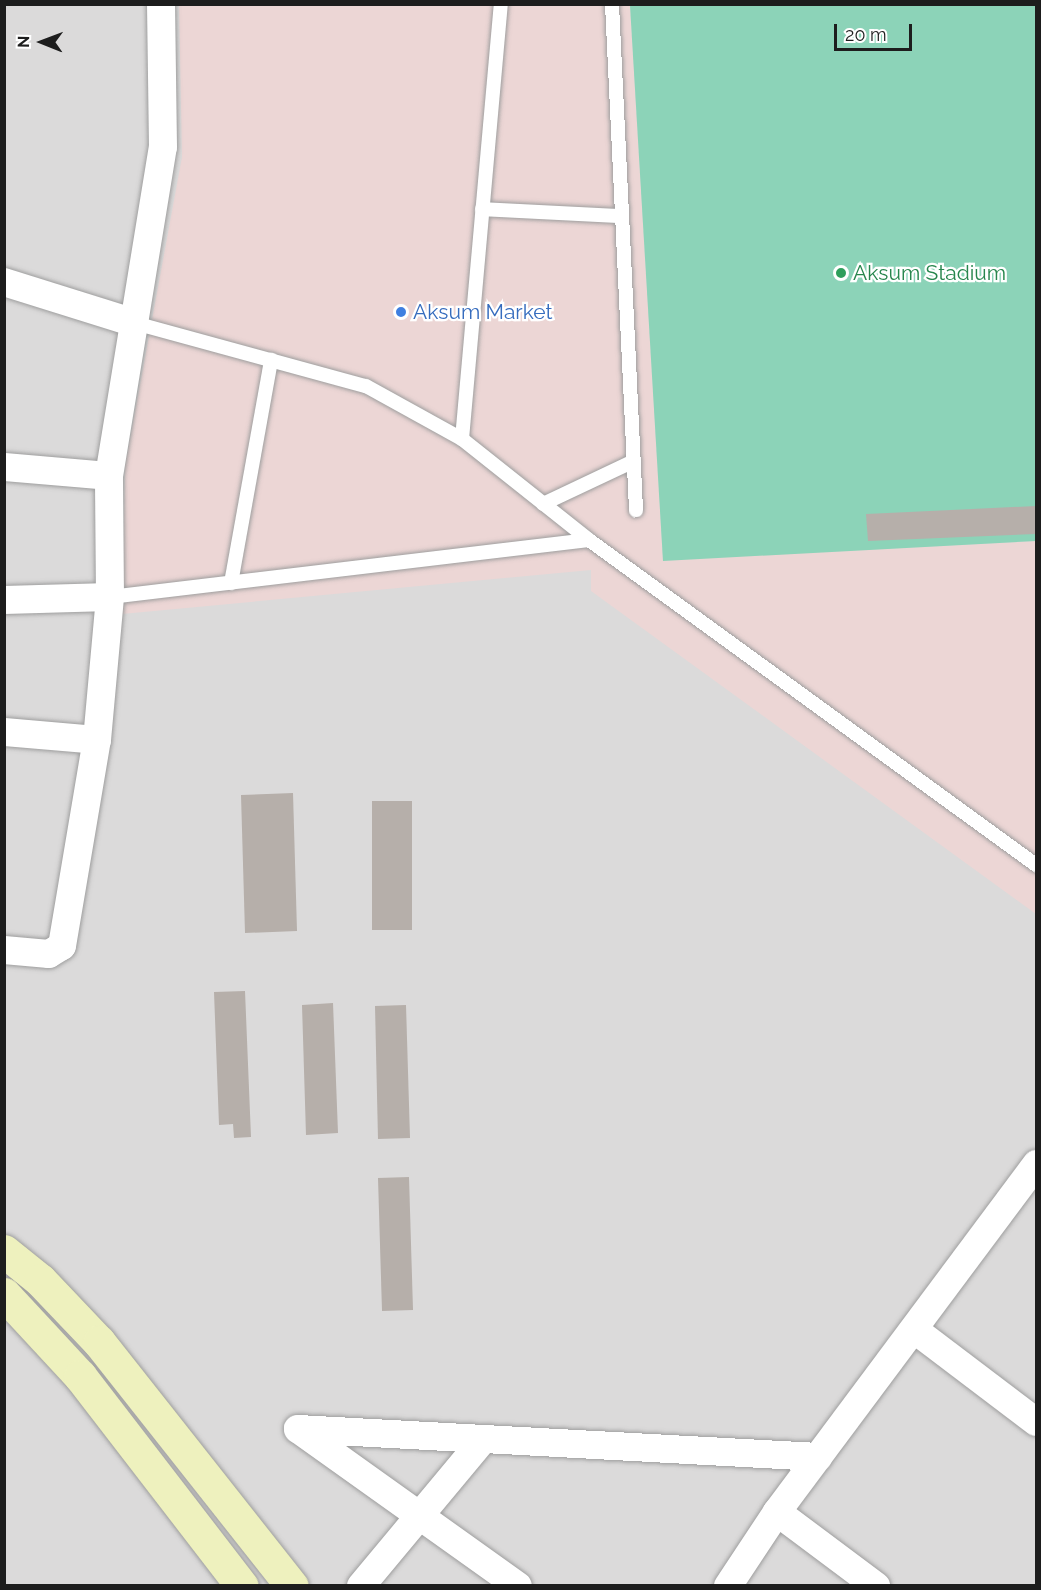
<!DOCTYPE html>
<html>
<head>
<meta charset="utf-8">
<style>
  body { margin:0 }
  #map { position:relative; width:1041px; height:1590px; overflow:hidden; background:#edeae4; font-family:Raleway,sans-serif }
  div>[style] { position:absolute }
  .residential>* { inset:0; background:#dbdada }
  .commercial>* { inset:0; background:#ecd6d5 }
  .pitch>* { inset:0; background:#8cd3b8 }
  .building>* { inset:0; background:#b6afaa }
  .roads { filter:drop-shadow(0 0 2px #9e9e9e) drop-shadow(0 0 2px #9e9e9e) }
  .lane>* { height:14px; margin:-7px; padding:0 7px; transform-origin:7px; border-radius:7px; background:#fff }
  .street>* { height:28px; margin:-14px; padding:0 14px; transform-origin:14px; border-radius:14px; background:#fff }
  .secondary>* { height:33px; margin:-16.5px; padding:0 16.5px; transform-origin:16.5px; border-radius:16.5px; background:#eef1be }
  .dots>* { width:16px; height:16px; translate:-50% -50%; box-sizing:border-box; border:3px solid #fff; border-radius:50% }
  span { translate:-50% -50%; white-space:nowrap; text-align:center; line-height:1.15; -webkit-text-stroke:4.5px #fff; paint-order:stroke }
  .leisure-label { font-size:21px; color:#27864d }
  .left { translate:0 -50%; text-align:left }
  .shop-label { font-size:21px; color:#366cbe }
  .frame { position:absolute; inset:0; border:6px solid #1d1d1d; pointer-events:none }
  .north { position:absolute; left:12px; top:12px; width:60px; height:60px; -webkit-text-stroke:4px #fff; paint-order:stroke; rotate:271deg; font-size:16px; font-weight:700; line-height:24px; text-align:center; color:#1d1d1d }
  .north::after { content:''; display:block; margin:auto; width:21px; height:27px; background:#1d1d1d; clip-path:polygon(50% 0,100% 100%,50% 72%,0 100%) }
  .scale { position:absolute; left:834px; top:24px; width:78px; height:27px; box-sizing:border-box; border:3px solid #1d1d1d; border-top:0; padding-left:8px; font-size:18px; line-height:21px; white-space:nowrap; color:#1d1d1d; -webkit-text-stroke:4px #fff; paint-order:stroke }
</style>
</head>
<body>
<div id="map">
  <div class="residential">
    <i style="clip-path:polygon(5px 5px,1036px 5px,1036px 1585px,5px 1585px)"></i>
  </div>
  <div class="commercial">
    <i style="clip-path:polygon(179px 5px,630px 5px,663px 560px,1036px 541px,1036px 914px,591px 591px,591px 570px,122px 614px,125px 466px,182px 157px)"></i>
  </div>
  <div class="pitch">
    <i style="clip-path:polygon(630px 5px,1036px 5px,1036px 541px,663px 561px)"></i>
  </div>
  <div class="building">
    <i style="clip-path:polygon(1036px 506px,1036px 534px,868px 541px,866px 514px)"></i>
    <i style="clip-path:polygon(293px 793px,297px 931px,245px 933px,241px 795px)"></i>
    <i style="clip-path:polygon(372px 801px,412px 801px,412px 930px,372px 930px)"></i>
    <i style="clip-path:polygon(245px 991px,251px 1137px,234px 1138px,233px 1124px,219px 1125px,214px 992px)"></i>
    <i style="clip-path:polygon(333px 1003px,338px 1133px,306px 1135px,302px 1005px)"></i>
    <i style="clip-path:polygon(406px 1005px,410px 1138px,378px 1139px,375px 1006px)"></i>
    <i style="clip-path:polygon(409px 1177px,413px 1310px,382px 1311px,378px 1178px)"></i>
  </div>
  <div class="roads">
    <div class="lane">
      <i style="left:612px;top:4px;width:507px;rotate:87.28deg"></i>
      <i style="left:482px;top:209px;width:139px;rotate:2.9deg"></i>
      <i style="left:135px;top:323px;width:239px;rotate:15.3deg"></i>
      <i style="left:366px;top:386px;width:110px;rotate:28.9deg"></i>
      <i style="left:462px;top:439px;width:162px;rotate:38.5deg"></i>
      <i style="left:589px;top:540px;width:553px;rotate:36.02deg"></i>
      <i style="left:462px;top:439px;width:437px;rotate:-84.9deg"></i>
      <i style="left:543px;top:504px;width:98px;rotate:-25.3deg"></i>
      <i style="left:231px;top:583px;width:227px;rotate:-79.8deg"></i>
      <i style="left:110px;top:597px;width:482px;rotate:-6.8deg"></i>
    </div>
    <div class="street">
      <i style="left:4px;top:282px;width:137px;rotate:17.4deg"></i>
      <i style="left:4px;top:467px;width:105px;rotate:4.9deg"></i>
      <i style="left:4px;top:600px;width:106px;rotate:-1.6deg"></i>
      <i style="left:4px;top:732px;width:93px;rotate:4.9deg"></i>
      <i style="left:4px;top:950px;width:45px;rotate:5.1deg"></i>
      <i style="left:49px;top:954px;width:15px;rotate:-32deg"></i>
      <i style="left:62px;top:946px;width:209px;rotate:-80.4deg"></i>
      <i style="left:97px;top:740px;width:144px;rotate:-84.8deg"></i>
      <i style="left:110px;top:597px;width:121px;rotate:-90.5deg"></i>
      <i style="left:109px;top:476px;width:333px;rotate:-80.7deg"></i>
      <i style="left:163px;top:147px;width:143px;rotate:-90.8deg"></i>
      <i style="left:915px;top:1330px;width:152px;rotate:37.2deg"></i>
      <i style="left:298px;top:1429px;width:521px;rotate:3.08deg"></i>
      <i style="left:298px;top:1429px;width:270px;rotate:35.5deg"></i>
      <i style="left:777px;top:1512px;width:124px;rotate:36.8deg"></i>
      <i style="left:361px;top:1586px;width:189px;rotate:-50.2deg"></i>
      <i style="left:728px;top:1586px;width:89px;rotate:-56.5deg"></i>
      <i style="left:777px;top:1512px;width:434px;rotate:-53.3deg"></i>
    </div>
    <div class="secondary">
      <i style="left:4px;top:1251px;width:46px;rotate:38.9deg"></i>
      <i style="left:40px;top:1280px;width:86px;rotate:46.4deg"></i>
      <i style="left:99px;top:1342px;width:311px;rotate:51.7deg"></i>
      <i style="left:4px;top:1294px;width:112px;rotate:47.2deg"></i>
      <i style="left:80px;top:1376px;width:265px;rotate:52.4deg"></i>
    </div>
  </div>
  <div class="dots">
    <i style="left:841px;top:273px;background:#2e9e5b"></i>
    <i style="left:401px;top:312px;background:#3f7fe0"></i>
  </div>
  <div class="leisure-label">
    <span class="left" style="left:853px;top:273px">Aksum Stadium</span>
  </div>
  <div class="shop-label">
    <span class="left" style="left:413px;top:312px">Aksum Market</span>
  </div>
  <div class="frame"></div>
  <div class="north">N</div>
  <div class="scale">20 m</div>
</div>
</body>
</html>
